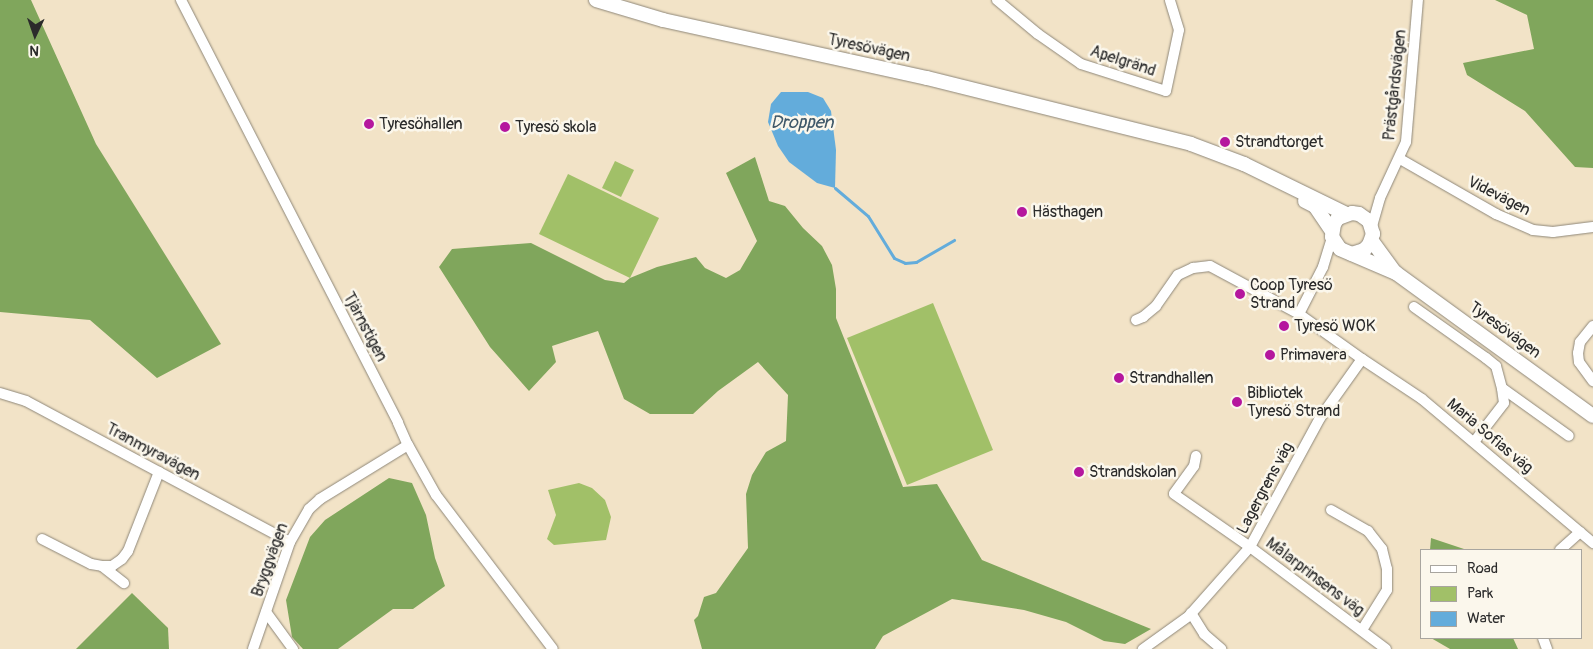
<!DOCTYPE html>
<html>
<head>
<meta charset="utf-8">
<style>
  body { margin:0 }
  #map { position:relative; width:1593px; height:649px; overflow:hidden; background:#f2e3c7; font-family:Pangolin,sans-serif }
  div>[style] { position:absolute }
  .green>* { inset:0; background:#a1c068 }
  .forest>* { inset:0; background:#80a65c }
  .water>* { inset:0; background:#63acdb }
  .stream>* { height:3px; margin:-1.5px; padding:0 1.5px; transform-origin:1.5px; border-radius:1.5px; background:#63acdb }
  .roads { filter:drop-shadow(0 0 1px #8e8779) drop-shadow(0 0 1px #8e8779) }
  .minor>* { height:10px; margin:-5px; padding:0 5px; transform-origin:5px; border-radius:5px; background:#fff }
  .secondary>* { height:14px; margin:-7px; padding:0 7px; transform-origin:7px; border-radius:7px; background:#fff }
  .dots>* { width:14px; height:14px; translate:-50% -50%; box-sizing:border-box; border:2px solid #fbf7ec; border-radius:50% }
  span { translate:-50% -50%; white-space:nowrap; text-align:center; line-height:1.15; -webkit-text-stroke:5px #fbf7ec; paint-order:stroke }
  .street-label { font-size:16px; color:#2b2b2b }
  .poi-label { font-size:16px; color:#2b2b2b }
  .left { translate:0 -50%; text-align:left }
  .water-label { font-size:18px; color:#3f5869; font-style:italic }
  .legend { position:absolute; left:1420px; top:549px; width:162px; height:90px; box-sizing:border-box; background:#fbf7ec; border:1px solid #a8a59f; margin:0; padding:6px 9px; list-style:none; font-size:15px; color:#2b2b2b }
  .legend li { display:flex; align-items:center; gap:10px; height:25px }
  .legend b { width:25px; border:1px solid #a8a59f }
  .north { position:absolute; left:10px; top:10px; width:50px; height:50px; -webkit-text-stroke:4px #fbf7ec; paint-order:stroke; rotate:183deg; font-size:14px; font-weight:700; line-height:20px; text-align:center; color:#2b2b2b }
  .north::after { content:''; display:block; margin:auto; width:18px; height:22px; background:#2b2b2b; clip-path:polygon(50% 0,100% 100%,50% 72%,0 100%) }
</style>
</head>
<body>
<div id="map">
  <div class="green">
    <i style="clip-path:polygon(615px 161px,634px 170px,621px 197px,602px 188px)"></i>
    <i style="clip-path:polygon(568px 174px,659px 218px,630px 278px,539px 234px)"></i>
    <i style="clip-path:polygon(933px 303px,993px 450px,907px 485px,847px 338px)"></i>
    <i style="clip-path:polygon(579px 483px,592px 488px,605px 500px,611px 517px,606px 540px,554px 545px,547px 539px,556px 515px,548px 490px)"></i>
  </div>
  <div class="forest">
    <i style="clip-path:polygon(0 0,31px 0,96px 144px,221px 344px,157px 378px,90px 320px,0 312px)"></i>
    <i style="clip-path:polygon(1495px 0,1593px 0,1593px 168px,1575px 167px,1525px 111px,1467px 75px,1463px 63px,1534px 49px,1527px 15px)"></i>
    <i style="clip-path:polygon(755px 157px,769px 201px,785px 206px,803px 228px,822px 246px,832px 265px,836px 289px,836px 318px,903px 487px,937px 484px,982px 560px,1151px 629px,1125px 644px,1104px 641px,1066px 622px,1024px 610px,952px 599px,883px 636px,875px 649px,702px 649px,694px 620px,698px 616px,704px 597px,716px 593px,748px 548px,746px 494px,752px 475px,766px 452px,786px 441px,788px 395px,758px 362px,718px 391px,693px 414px,650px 414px,624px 399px,598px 331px,552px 346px,556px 362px,529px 391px,490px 347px,439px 267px,452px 249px,531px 243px,605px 280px,624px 283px,630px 278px,657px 267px,696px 257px,705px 268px,726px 278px,740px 270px,757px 241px,726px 173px)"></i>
    <i style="clip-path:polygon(389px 478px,412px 483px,426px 515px,435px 558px,445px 586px,413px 609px,393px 609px,338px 649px,303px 649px,292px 637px,286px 600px,310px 537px,325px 520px)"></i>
    <i style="clip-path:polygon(1431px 538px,1467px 550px,1430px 550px)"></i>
    <i style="clip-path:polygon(132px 593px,168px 628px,169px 649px,76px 649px)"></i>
    <i style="clip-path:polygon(1431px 638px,1513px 638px,1518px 649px,1450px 649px)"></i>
  </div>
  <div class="water">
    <i style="clip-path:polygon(781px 92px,808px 92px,823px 98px,831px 111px,836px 150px,835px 188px,817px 183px,789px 162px,778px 146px,768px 122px,771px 104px)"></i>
  </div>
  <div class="stream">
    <i style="left:835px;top:188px;width:43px;rotate:40.3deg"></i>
    <i style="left:868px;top:216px;width:49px;rotate:58.2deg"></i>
    <i style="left:894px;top:258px;width:12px;rotate:24deg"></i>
    <i style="left:905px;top:263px;width:11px;rotate:-5deg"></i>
    <i style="left:916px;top:262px;width:44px;rotate:-30.1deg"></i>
  </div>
  <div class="roads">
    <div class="minor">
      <i style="left:181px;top:0;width:475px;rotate:62.8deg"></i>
      <i style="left:398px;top:423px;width:24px;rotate:66deg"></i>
      <i style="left:408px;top:445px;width:57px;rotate:60.8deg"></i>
      <i style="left:436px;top:495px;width:193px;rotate:52.8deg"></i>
      <i style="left:997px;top:0;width:53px;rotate:39.7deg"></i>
      <i style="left:1038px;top:34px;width:52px;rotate:34.9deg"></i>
      <i style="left:1081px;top:64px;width:89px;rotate:17.6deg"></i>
      <i style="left:1166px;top:91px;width:62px;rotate:-78deg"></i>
      <i style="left:1179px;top:30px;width:31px;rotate:-107deg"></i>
      <i style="left:1400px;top:159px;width:111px;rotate:29.8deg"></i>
      <i style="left:1496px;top:214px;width:40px;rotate:23.4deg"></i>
      <i style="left:1533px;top:230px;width:20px;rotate:6deg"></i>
      <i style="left:1553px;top:232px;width:40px;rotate:-7.1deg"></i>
      <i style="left:1372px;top:226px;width:29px;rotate:-74deg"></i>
      <i style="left:1380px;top:198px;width:62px;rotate:-65.1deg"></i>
      <i style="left:1406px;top:142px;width:143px;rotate:-85.2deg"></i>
      <i style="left:1414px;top:307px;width:88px;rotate:35.3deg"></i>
      <i style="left:1486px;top:358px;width:13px;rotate:39deg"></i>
      <i style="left:1496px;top:366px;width:23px;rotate:75deg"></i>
      <i style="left:1502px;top:388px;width:82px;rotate:35.6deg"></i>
      <i style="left:1299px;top:314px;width:53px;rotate:-62.9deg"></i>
      <i style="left:1323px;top:267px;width:31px;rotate:-73deg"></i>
      <i style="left:1136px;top:320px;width:8px;rotate:-23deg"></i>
      <i style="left:1143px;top:317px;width:17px;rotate:-40deg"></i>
      <i style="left:1156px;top:306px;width:38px;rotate:-55deg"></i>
      <i style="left:1178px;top:275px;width:17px;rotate:-25deg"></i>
      <i style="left:1193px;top:268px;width:17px;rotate:-7deg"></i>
      <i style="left:1210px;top:266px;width:101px;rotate:28.3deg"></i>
      <i style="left:1299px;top:314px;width:77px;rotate:35.5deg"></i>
      <i style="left:1362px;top:359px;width:72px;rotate:125.4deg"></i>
      <i style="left:1320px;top:418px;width:147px;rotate:118.5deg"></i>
      <i style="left:1250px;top:547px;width:92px;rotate:131.5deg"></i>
      <i style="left:1189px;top:616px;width:57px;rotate:144.3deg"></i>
      <i style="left:1593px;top:326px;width:21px;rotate:129deg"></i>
      <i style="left:1580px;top:342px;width:11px;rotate:100deg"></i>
      <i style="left:1578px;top:353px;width:9px;rotate:84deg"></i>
      <i style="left:1579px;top:362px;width:24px;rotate:54deg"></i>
      <i style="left:1362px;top:359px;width:72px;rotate:33.7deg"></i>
      <i style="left:1422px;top:399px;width:224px;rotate:40.1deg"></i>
      <i style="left:0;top:393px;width:27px;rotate:17deg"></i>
      <i style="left:26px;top:401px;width:299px;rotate:28.1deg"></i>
      <i style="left:1474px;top:442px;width:49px;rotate:-52.4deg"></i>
      <i style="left:1504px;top:403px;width:15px;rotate:-98deg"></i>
      <i style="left:1196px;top:456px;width:10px;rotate:101deg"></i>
      <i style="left:1194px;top:466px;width:34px;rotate:126deg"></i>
      <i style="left:1174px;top:494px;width:93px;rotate:34.9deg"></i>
      <i style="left:1250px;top:547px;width:170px;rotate:36.9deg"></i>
      <i style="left:1331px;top:510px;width:43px;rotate:29.6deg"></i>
      <i style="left:1368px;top:531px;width:23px;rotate:52deg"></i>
      <i style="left:1382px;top:549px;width:21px;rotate:76deg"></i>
      <i style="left:1387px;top:569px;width:21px;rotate:90deg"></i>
      <i style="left:1387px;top:590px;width:47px;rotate:122deg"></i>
      <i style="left:42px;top:539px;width:55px;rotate:27deg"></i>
      <i style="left:91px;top:564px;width:11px;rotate:10deg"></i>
      <i style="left:102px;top:566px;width:10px"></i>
      <i style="left:112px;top:566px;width:12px;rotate:-35deg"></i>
      <i style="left:122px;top:559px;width:10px;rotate:-53deg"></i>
      <i style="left:128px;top:551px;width:85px;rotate:-68.6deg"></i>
      <i style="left:1560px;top:550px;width:27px;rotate:-42deg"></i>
      <i style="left:102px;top:566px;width:28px;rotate:38deg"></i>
      <i style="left:266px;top:612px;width:46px;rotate:53.9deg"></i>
      <i style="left:1191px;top:613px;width:25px;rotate:58deg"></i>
      <i style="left:1204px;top:634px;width:23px;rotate:41deg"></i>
      <i style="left:1543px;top:638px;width:12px;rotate:70deg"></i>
      <i style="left:253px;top:649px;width:113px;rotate:-70.9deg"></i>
      <i style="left:290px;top:542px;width:38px;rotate:-60deg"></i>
      <i style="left:309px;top:509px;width:15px;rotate:-42deg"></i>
      <i style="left:320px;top:499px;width:103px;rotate:-31.5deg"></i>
    </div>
    <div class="secondary">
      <i style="left:596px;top:0;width:70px;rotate:16.6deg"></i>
      <i style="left:663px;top:20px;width:270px;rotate:12.4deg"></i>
      <i style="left:927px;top:78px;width:272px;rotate:14deg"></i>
      <i style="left:1191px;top:144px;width:57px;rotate:20.7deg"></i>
      <i style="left:1244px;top:164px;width:114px;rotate:26.1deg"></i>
      <i style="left:1305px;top:201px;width:11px;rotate:27deg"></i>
      <i style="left:1315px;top:206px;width:30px;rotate:56deg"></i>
      <i style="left:1372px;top:241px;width:37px;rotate:54deg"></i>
      <i style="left:1352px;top:254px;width:13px;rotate:-18deg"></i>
      <i style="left:1364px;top:250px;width:7px;rotate:-45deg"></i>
      <i style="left:1369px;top:245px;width:12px;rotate:-70deg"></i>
      <i style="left:1373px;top:234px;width:14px;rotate:-107deg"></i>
      <i style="left:1369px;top:221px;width:12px;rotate:-145deg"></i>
      <i style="left:1359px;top:214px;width:7px;rotate:-172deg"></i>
      <i style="left:1352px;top:213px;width:15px;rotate:160deg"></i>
      <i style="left:1338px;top:218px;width:7px;rotate:124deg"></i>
      <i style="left:1334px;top:224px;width:13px;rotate:99deg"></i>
      <i style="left:1332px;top:237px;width:14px;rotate:56deg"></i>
      <i style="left:1340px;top:249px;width:61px;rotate:23.2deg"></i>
      <i style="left:1396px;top:273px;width:243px;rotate:36deg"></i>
    </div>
  </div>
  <div class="dots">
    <i style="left:369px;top:124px;background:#b5179e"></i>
    <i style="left:505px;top:127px;background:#b5179e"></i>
    <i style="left:1225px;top:142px;background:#b5179e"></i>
    <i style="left:1022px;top:212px;background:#b5179e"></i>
    <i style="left:1240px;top:294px;background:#b5179e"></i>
    <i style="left:1284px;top:326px;background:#b5179e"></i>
    <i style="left:1270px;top:355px;background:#b5179e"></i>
    <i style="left:1119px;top:378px;background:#b5179e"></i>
    <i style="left:1237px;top:402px;background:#b5179e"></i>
    <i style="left:1079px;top:472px;background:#b5179e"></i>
  </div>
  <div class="street-label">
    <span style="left:869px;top:48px;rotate:12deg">Tyresövägen</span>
    <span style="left:1123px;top:61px;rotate:18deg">Apelgränd</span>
    <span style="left:1395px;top:85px;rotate:-84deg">Prästgårdsvägen</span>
    <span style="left:1499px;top:196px;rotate:27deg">Videvägen</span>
    <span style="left:365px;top:327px;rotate:62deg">Tjärnstigen</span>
    <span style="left:1505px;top:330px;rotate:36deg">Tyresövägen</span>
    <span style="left:1490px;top:436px;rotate:40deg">Maria Sofias väg</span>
    <span style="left:153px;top:452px;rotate:28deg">Tranmyravägen</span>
    <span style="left:1265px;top:488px;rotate:-62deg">Lagergrens väg</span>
    <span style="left:270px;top:560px;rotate:-70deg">Bryggvägen</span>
    <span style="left:1315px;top:577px;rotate:37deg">Målarprinsens väg</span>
  </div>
  <div class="poi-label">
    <span class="left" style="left:379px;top:124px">Tyresöhallen</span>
    <span class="left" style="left:515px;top:127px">Tyresö skola</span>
    <span class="left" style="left:1235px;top:142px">Strandtorget</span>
    <span class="left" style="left:1032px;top:212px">Hästhagen</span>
    <span class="left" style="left:1250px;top:294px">Coop Tyresö<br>Strand</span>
    <span class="left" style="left:1294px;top:326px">Tyresö WOK</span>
    <span class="left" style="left:1280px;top:355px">Primavera</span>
    <span class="left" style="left:1129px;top:378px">Strandhallen</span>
    <span class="left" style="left:1247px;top:402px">Bibliotek<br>Tyresö Strand</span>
    <span class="left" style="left:1089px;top:472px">Strandskolan</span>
  </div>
  <div class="water-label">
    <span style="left:802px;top:123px">Droppen</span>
  </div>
  <ul class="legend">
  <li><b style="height:6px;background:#fff"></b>Road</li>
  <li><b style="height:14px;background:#a1c068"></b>Park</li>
  <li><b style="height:14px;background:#63acdb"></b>Water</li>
  </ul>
  <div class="north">N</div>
</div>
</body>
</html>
